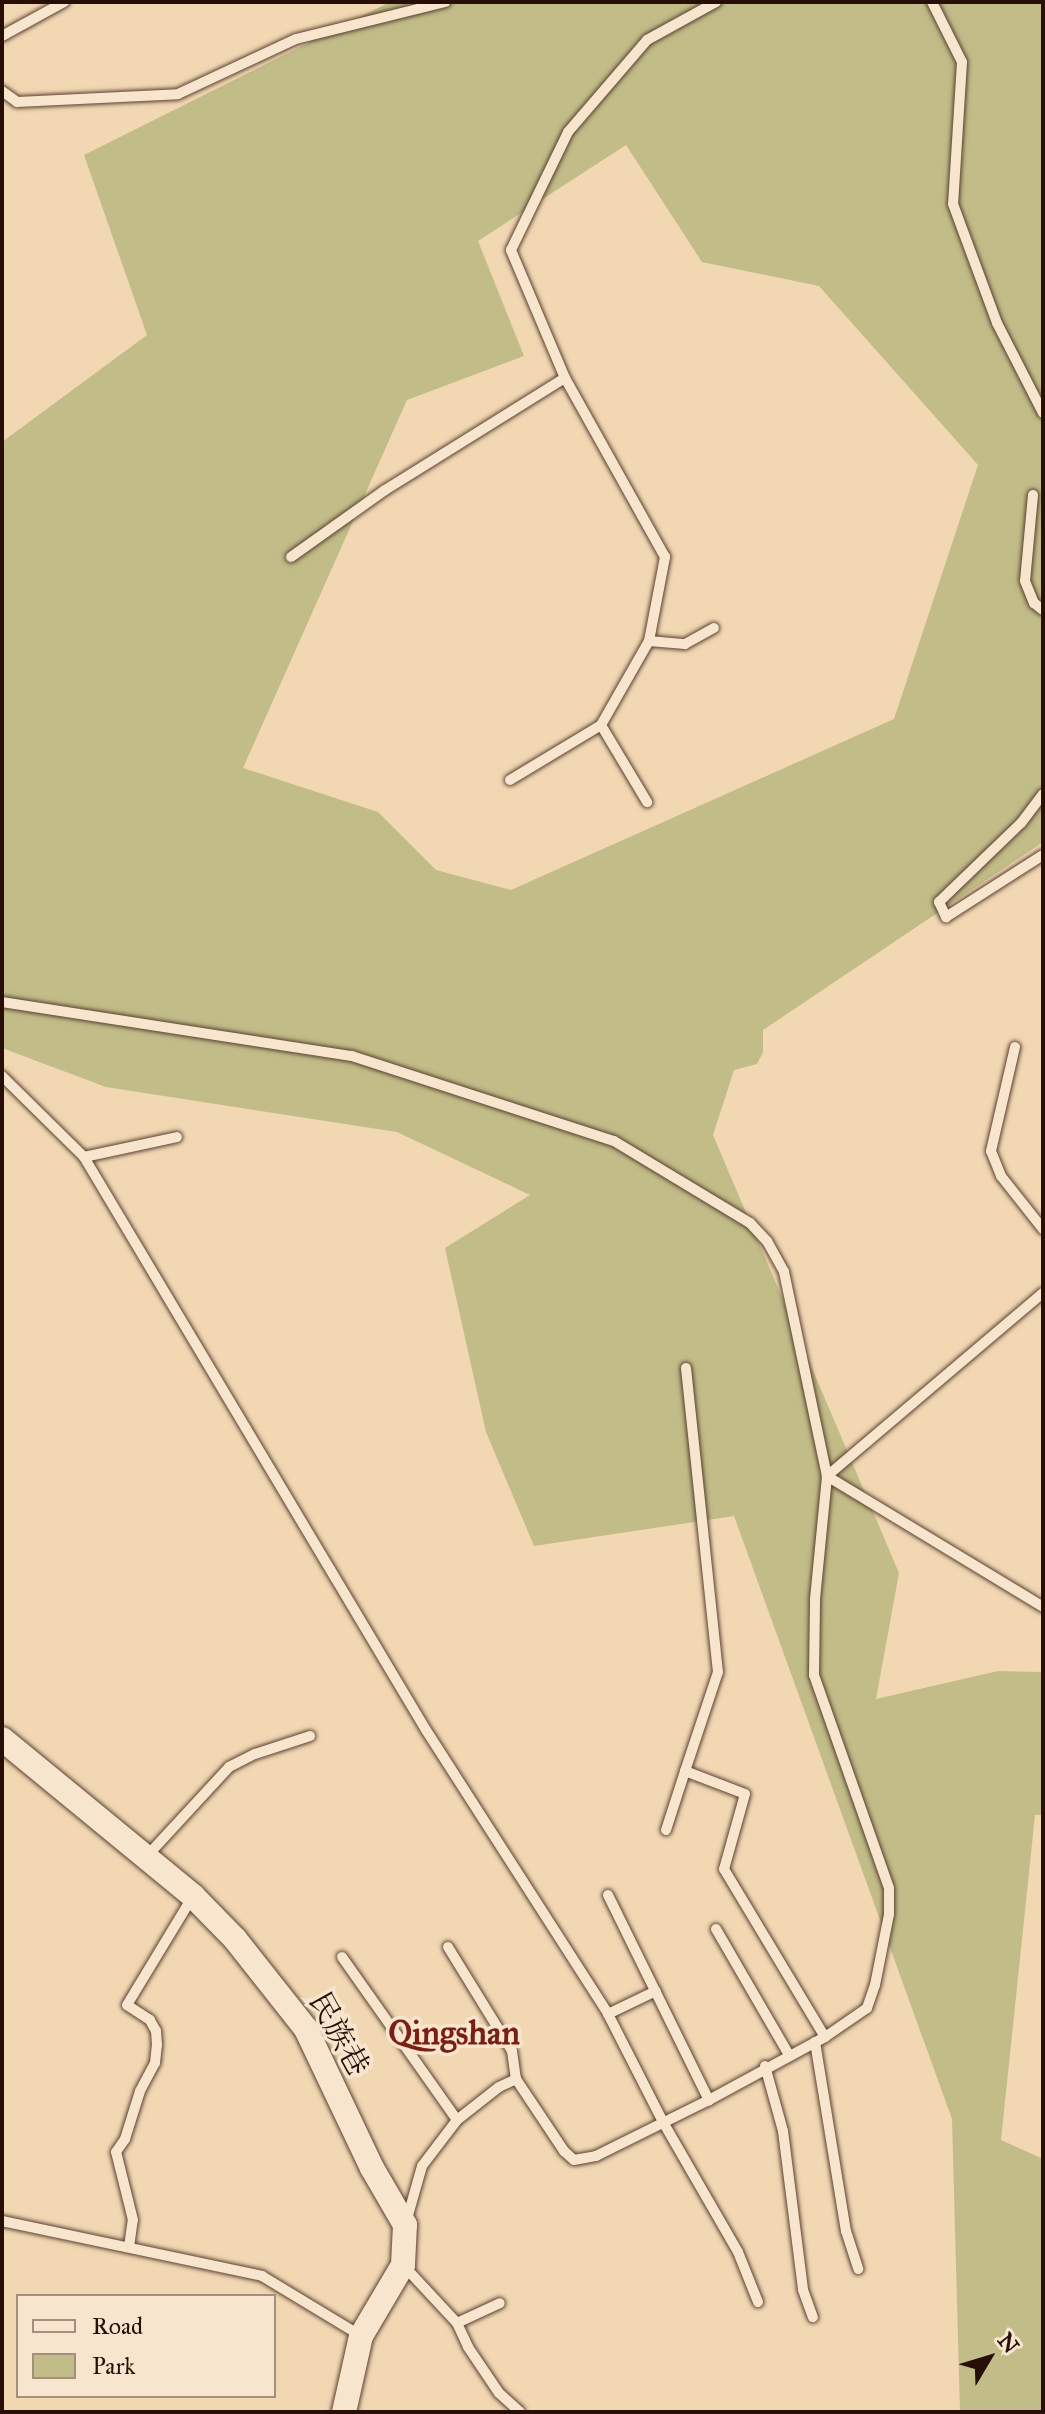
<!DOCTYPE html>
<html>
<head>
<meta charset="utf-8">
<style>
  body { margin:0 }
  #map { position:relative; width:1045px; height:2414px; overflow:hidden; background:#f2d7b3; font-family:"IM FELL Great Primer","Noto Serif TC",serif }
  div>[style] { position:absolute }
  .green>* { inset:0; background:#c1bc88 }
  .roads { filter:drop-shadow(0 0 2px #5a4132) drop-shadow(0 0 2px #5a4132) }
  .service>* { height:10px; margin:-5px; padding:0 5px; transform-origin:5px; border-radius:5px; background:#f7e5ce }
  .tertiary>* { height:24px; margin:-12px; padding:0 12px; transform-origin:12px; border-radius:12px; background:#f7e5ce }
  span { translate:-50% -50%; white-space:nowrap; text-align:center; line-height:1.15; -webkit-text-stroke:7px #f7e5ce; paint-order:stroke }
  .street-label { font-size:30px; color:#270f07 }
  .quarter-label { font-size:34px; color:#7a1f14; font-weight:700 }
  .frame { position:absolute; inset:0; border:4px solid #270f07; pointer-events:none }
  .legend { position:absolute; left:16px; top:2294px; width:260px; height:104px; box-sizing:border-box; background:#f7e5ce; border:2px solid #a48f7e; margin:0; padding:10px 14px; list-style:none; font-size:24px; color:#270f07 }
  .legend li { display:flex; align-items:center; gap:16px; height:40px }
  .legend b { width:40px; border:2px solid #a48f7e }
  .north { position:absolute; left:949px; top:2318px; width:80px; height:80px; -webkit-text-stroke:6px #f7e5ce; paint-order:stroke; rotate:52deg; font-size:22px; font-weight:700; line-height:32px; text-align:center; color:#270f07 }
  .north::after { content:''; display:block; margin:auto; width:28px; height:36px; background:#270f07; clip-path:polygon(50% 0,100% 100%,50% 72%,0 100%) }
</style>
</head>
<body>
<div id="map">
  <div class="green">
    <i style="clip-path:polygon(evenodd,390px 2px,1043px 2px,1043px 842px,763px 1030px,763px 1052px,757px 1064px,734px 1070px,713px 1135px,899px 1573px,876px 1699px,998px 1671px,1043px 1672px,1043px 1815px,1035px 1815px,1001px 2140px,1043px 2159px,1043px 2412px,960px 2412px,952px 2119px,734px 1516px,534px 1546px,486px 1432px,445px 1248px,530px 1195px,397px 1132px,106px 1087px,2px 1048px,2px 442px,147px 335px,84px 155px,390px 2px,626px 145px,702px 262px,819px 286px,978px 465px,894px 719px,511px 890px,436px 870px,378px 812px,243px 768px,407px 400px,524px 356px,478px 241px,626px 145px)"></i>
  </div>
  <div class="roads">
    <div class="service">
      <i style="left:932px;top:2px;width:67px;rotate:63.4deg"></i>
      <i style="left:962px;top:62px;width:142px;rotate:93.6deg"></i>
      <i style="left:953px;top:204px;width:127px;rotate:69.7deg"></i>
      <i style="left:997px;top:323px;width:101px;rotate:62.9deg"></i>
      <i style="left:2px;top:36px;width:71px;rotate:-28.7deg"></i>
      <i style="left:2px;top:91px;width:19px;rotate:36deg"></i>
      <i style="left:17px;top:102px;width:161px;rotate:-2.8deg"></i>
      <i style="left:178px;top:94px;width:130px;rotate:-25deg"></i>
      <i style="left:296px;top:39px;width:154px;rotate:-13.9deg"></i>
      <i style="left:1033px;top:495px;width:86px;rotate:95.3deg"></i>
      <i style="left:1025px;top:581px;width:24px;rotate:68deg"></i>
      <i style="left:1034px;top:603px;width:11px;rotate:38deg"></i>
      <i style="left:291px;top:557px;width:115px;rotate:-35.5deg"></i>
      <i style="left:385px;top:490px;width:212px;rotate:-31.9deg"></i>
      <i style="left:649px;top:641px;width:36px;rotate:5deg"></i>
      <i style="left:685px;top:644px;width:33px;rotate:-29deg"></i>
      <i style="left:601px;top:725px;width:90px;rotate:59.1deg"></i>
      <i style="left:510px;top:780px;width:106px;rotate:-31.1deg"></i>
      <i style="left:601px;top:725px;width:97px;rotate:-60.3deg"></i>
      <i style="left:649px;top:641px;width:86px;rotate:-79.2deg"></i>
      <i style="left:665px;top:557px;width:205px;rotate:-119.2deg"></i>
      <i style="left:565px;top:378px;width:139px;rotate:-112.9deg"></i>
      <i style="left:511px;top:250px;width:131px;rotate:-64.2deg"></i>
      <i style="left:568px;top:132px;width:121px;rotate:-49.3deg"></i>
      <i style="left:647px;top:40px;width:79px;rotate:-28.8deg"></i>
      <i style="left:1043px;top:794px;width:36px;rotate:127deg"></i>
      <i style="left:1021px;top:823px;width:114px;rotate:136.1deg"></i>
      <i style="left:939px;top:902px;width:17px;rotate:65deg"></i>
      <i style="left:946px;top:917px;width:115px;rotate:-32.6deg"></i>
      <i style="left:2px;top:1002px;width:354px;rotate:8.8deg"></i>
      <i style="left:352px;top:1056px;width:275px;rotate:18deg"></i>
      <i style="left:614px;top:1141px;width:159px;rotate:31.1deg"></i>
      <i style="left:750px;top:1223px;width:25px;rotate:47deg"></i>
      <i style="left:767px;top:1241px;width:35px;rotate:61deg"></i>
      <i style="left:784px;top:1272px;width:208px;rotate:78.1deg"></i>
      <i style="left:827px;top:1476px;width:253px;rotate:31.2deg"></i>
      <i style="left:1015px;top:1047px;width:107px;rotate:103deg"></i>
      <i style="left:991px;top:1151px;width:27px;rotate:68deg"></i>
      <i style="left:1001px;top:1176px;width:68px;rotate:51.6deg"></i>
      <i style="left:2px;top:1076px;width:115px;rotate:44.6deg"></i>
      <i style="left:84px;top:1157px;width:667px;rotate:59.17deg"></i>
      <i style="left:426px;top:1730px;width:337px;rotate:57.3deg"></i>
      <i style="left:608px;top:2014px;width:121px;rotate:63deg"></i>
      <i style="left:663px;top:2122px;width:150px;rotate:60deg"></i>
      <i style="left:738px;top:2252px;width:54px;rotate:68.2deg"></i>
      <i style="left:84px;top:1157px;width:95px;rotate:-12.1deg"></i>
      <i style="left:686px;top:1368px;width:306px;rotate:84deg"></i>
      <i style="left:718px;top:1672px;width:104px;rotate:108.4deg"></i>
      <i style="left:685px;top:1771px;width:64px;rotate:21deg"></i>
      <i style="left:745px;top:1794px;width:78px;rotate:105.6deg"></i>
      <i style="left:724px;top:1869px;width:196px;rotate:59deg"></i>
      <i style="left:666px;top:1830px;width:62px;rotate:-72.1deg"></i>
      <i style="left:147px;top:1856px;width:121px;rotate:-47.3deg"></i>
      <i style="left:229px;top:1767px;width:29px;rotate:-27deg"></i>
      <i style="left:255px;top:1754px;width:58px;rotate:-18.1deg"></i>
      <i style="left:608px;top:1895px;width:229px;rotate:63.8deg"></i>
      <i style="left:716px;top:1929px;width:146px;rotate:59.9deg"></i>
      <i style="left:448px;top:1947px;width:122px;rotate:58.4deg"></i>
      <i style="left:512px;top:2051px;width:28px;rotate:82deg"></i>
      <i style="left:342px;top:1957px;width:199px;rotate:54.8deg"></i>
      <i style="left:608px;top:2014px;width:53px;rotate:-25.6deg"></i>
      <i style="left:815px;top:2042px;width:192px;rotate:80.7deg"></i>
      <i style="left:846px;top:2231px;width:40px;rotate:72deg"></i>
      <i style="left:765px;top:2066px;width:67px;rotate:74.5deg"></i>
      <i style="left:783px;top:2131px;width:160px;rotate:82.8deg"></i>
      <i style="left:803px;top:2290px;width:29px;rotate:70deg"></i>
      <i style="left:407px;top:2219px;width:55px;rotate:-74.2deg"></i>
      <i style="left:422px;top:2166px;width:58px;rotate:-52.7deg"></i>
      <i style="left:457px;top:2120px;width:53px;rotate:-38.2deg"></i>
      <i style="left:499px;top:2087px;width:19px;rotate:-25deg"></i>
      <i style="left:516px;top:2079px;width:87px;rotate:56.3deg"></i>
      <i style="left:564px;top:2151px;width:13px;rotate:42deg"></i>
      <i style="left:574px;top:2160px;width:22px;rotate:-10deg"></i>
      <i style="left:596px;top:2156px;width:126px;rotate:-26.4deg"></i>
      <i style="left:709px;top:2100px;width:132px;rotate:-28.5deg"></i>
      <i style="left:825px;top:2037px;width:51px;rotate:-34.6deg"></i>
      <i style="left:867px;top:2008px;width:24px;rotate:-71deg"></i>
      <i style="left:875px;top:1985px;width:72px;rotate:-78.8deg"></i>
      <i style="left:889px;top:1914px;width:26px;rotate:-90deg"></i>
      <i style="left:889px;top:1888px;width:226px;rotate:-109.4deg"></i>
      <i style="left:814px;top:1675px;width:76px;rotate:-89.2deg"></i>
      <i style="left:815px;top:1599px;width:124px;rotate:-84.4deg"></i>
      <i style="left:827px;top:1476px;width:283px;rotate:-40.3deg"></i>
      <i style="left:2px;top:2221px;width:266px;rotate:11.9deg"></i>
      <i style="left:262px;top:2276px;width:116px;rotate:31.2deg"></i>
      <i style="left:129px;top:2247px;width:27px;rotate:-82deg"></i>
      <i style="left:133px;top:2220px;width:70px;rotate:-104deg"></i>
      <i style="left:116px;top:2152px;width:16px;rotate:-55deg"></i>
      <i style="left:125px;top:2139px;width:50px;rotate:-72.6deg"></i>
      <i style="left:140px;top:2091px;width:32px;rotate:-62deg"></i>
      <i style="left:155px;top:2063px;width:18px;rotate:-84deg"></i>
      <i style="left:157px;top:2045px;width:14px;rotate:-94deg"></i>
      <i style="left:156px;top:2031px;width:13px;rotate:-119deg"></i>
      <i style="left:150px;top:2020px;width:27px;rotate:-147deg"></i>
      <i style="left:127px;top:2005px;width:127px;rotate:-58.8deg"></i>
      <i style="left:404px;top:2266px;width:78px;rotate:47.1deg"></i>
      <i style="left:457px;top:2323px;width:26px;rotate:65deg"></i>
      <i style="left:468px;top:2347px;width:55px;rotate:56deg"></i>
      <i style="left:499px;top:2393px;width:28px;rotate:42deg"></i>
      <i style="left:457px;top:2323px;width:47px;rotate:-24.9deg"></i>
    </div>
    <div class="tertiary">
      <i style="left:2px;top:1739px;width:247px;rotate:39.4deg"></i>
      <i style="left:193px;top:1896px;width:60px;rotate:45.7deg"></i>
      <i style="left:235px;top:1939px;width:115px;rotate:51.7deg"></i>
      <i style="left:306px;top:2029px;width:154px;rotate:64.6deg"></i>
      <i style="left:372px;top:2168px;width:66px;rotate:59.9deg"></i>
      <i style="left:405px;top:2225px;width:40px;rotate:92.9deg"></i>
      <i style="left:403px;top:2265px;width:82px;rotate:120.6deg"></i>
      <i style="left:361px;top:2336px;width:78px;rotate:102.6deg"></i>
    </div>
  </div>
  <div class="street-label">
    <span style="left:339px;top:2034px;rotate:61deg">民族巷</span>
  </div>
  <div class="quarter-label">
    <span style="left:454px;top:2033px">Qingshan</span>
  </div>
  <div class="frame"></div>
  <ul class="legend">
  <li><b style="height:10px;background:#f7e5ce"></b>Road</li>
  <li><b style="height:22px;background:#c1bc88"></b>Park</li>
  </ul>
  <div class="north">N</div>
</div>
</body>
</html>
